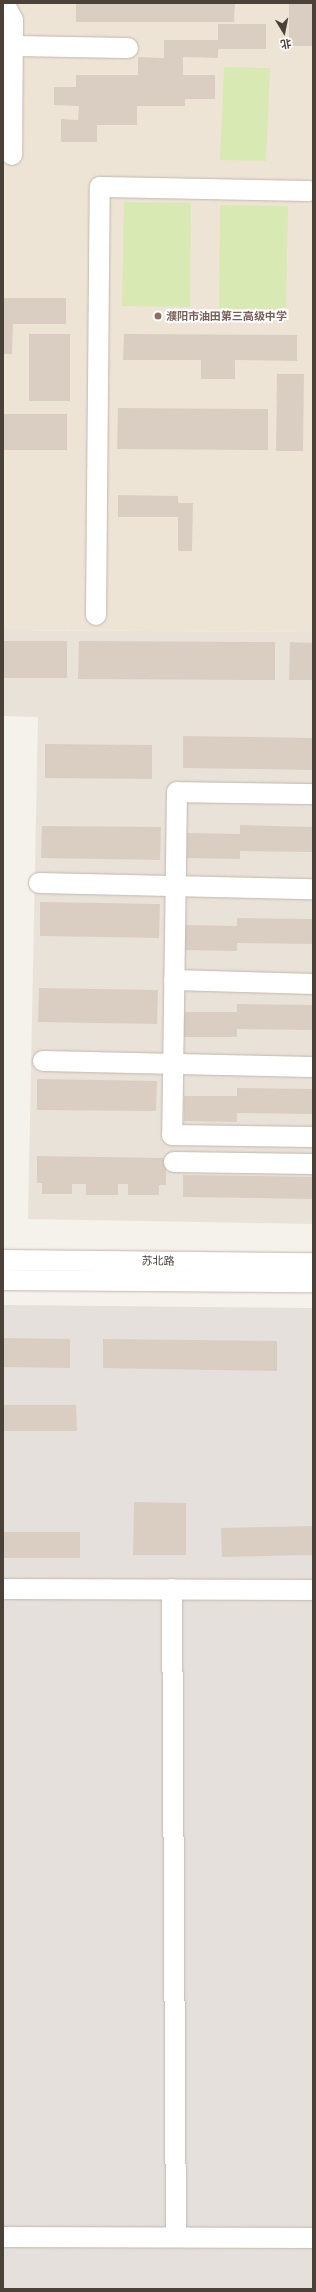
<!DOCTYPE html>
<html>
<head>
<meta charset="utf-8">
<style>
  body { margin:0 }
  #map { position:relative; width:316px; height:2292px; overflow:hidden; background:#f5f1eb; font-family:"Space Grotesk","Noto Sans SC",sans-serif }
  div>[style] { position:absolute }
  .residential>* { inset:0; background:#e9e2d9 }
  .industrial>* { inset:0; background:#e5e0dc }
  .education>* { inset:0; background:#eee4d5 }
  .green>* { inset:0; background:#d8e9b4 }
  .building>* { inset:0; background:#dacec3 }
  .roads { filter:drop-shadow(0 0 1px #c1b7ad) drop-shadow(0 0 1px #c1b7ad) }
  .minor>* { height:20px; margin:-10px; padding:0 10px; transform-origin:10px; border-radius:10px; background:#fff }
  .dots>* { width:11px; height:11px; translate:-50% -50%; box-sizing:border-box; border:2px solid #fff; border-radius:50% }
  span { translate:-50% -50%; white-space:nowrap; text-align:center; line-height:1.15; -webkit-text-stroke:4px #fff; paint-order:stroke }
  .education-label { font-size:11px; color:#785e54; font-weight:700 }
  .left { translate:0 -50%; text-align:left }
  .street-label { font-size:11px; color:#4a4138 }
  .frame { position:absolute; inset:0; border:4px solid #4a4138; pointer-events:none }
  .north { position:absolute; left:264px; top:12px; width:40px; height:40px; -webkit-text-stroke:3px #fff; paint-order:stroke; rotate:170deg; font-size:11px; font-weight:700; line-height:16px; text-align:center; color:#4a4138 }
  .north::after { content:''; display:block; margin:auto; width:14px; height:18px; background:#4a4138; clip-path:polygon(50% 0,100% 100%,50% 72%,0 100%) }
</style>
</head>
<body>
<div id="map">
  <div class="residential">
    <i style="clip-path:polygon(3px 630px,313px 632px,313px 1224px,28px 1219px,38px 717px,3px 716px)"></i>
  </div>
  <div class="industrial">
    <i style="clip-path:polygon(3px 1305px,313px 1308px,313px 2289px,3px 2289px)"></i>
  </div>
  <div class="education">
    <i style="clip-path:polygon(3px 3px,313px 3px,313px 632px,3px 630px)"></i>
  </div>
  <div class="green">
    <i style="clip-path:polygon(224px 67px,270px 68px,266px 161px,220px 160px)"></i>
    <i style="clip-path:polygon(124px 202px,191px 203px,190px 307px,122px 306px)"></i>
    <i style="clip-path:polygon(220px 205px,288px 206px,286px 310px,219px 309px)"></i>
  </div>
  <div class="building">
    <i style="clip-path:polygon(76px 3px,235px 3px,234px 22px,76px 22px)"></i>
    <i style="clip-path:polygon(289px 3px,313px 3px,312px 46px,289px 46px)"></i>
    <i style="clip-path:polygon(218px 24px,266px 24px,266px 49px,218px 49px,218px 58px,183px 57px,183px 75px,215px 75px,215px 99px,185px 99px,185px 106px,137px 106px,137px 125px,97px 125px,97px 142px,61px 142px,61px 119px,78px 120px,79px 106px,54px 105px,54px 87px,76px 87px,76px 75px,138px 75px,138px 57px,164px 58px,164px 40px,218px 40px)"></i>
    <i style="clip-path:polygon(3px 298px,66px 298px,66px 324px,13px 324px,12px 354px,3px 354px)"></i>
    <i style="clip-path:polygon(29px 334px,70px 334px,70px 401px,29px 401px)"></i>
    <i style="clip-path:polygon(124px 334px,297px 335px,297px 361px,235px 360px,235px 379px,201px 379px,201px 360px,123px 360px)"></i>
    <i style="clip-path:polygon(277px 374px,304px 374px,303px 451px,276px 451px)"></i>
    <i style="clip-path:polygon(118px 408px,268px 409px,268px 450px,117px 449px)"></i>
    <i style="clip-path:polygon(3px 414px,67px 414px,67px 450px,3px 450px)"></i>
    <i style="clip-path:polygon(118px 495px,178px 496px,178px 503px,193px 503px,192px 551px,178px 551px,178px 517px,118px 517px)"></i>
    <i style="clip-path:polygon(3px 641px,67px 641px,67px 678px,3px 678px)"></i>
    <i style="clip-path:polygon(79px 641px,275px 642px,275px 680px,78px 679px)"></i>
    <i style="clip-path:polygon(290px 642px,313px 643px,313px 680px,289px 680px)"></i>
    <i style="clip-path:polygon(183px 736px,313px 738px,313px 770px,183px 768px)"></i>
    <i style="clip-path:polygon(45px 744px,152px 745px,152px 779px,45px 778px)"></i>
    <i style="clip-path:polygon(240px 825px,313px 827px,313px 852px,240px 851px,240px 859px,187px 858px,187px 833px,240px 834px)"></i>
    <i style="clip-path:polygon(42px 826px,161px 827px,160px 860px,41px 858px)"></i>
    <i style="clip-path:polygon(40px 902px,160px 904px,159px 938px,40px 936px)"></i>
    <i style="clip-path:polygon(237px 918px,313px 919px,313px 944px,237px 943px,237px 951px,184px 950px,184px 925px,237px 926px)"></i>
    <i style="clip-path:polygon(39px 988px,158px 990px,157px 1024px,38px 1022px)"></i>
    <i style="clip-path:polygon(237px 1004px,313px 1005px,313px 1030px,237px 1029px,237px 1037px,184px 1037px,184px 1012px,237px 1012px)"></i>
    <i style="clip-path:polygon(37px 1079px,157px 1081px,156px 1111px,37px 1110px)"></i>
    <i style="clip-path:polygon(237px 1088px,313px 1089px,313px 1114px,237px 1113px,237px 1122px,184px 1121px,184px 1096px,237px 1096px)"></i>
    <i style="clip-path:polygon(37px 1156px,166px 1158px,166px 1185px,159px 1185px,159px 1195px,128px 1195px,128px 1184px,118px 1184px,118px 1195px,86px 1195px,86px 1184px,72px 1184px,72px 1194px,42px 1194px,42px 1183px,37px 1183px)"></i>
    <i style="clip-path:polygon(183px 1175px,313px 1177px,313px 1199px,183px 1197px)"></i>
    <i style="clip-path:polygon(3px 1338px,70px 1339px,70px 1368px,3px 1367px)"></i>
    <i style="clip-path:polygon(103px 1339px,277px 1341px,277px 1371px,103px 1368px)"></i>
    <i style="clip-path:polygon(3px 1405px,76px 1405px,77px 1431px,3px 1431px)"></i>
    <i style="clip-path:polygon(134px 1502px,186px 1503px,186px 1555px,133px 1555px)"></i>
    <i style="clip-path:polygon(313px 1526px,313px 1555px,222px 1557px,221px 1528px)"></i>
    <i style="clip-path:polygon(3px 1532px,80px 1532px,80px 1558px,3px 1558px)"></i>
  </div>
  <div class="roads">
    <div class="minor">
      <i style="left:4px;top:3px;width:19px;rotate:62deg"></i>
      <i style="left:13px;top:20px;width:135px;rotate:90.4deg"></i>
      <i style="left:13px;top:46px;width:115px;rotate:1deg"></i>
      <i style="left:96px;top:615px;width:428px;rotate:-89.5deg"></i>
      <i style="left:100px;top:187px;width:210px;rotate:1.1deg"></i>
      <i style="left:313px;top:794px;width:136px;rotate:-179.2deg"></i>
      <i style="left:177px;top:792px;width:343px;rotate:90.8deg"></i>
      <i style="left:172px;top:1135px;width:141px;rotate:0.8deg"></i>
      <i style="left:39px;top:883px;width:274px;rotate:1.3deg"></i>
      <i style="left:174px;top:980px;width:139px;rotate:1.6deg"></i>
      <i style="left:43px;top:1061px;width:270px;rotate:1.3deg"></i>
      <i style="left:174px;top:1162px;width:139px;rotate:0.8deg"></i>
      <i style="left:3px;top:1260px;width:310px;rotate:0.6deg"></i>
      <i style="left:3px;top:1280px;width:310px;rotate:0.4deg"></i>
      <i style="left:3px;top:1589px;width:310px;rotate:0.2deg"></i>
      <i style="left:172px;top:1589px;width:648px;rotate:89.65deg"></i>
      <i style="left:3px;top:2237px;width:310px;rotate:0.2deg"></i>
    </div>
  </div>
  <div class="dots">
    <i style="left:158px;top:316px;background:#8d6e63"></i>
  </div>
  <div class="education-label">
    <span class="left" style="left:166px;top:316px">濮阳市油田第三高级中学</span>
  </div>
  <div class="street-label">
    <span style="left:158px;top:1261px;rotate:1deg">苏北路</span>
  </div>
  <div class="frame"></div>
  <div class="north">北</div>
</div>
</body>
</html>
